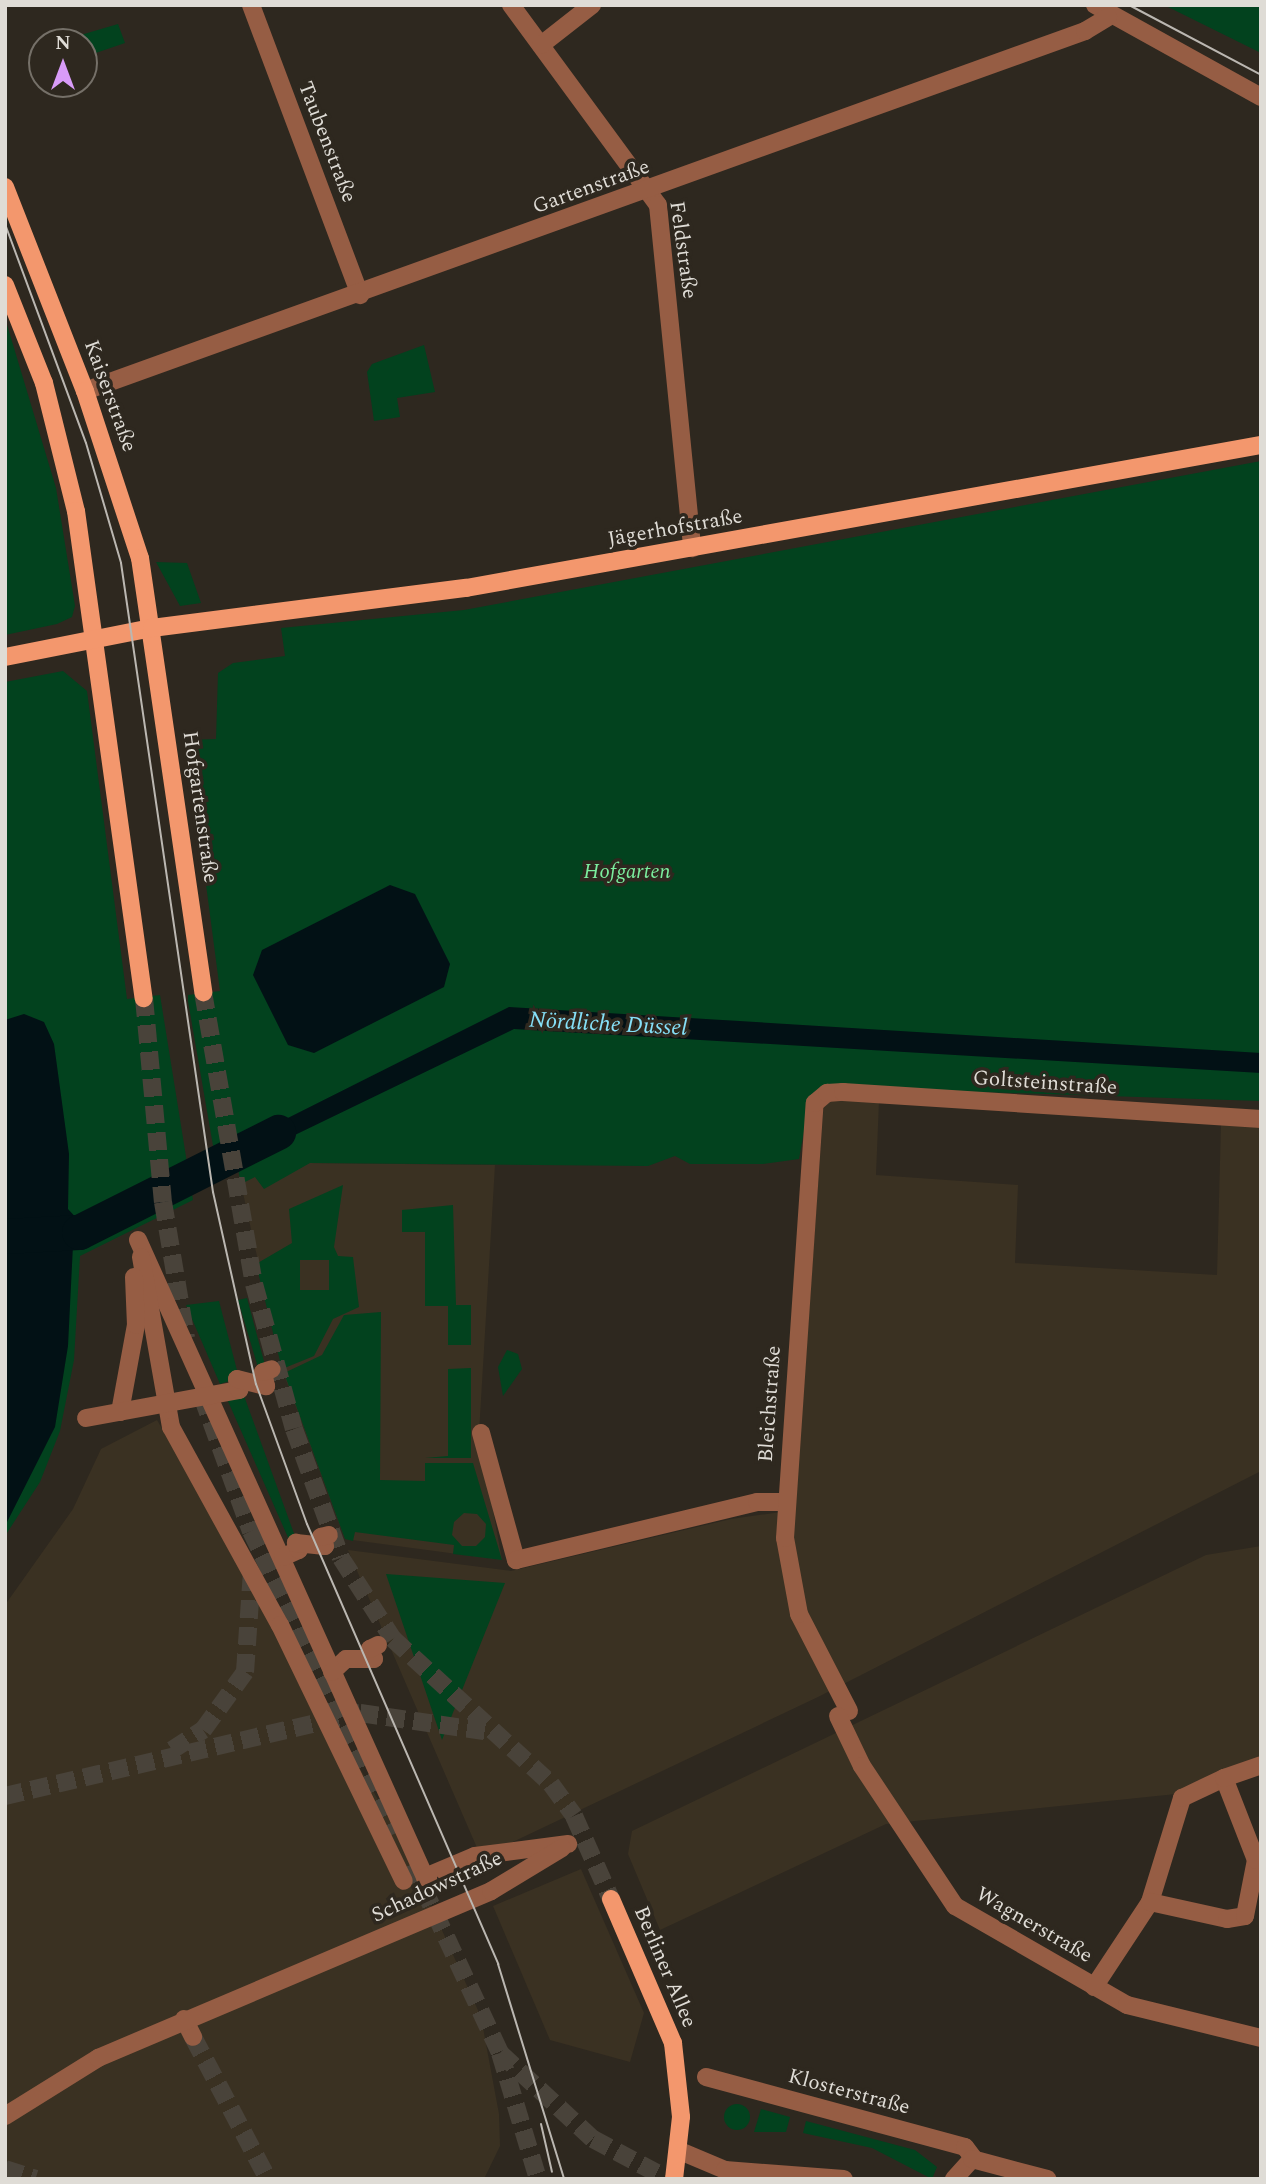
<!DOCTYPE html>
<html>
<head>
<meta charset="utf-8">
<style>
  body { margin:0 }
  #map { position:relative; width:1266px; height:2184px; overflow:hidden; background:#2e281f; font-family:Spectral,serif }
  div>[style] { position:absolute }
  .built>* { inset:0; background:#3a3122 }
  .green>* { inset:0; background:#02421e }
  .round { border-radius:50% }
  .water>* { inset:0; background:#021115 }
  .river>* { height:35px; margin:-17.5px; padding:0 17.5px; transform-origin:17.5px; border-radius:17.5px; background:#021115 }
  .minor-tunnel>* { height:18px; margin-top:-9px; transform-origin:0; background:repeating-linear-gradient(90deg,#49433a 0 18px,transparent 0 27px) }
  .major-tunnel>* { height:18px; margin-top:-9px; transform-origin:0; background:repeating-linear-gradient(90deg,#49433a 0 18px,transparent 0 27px) }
  .minor>* { height:18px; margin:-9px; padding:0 9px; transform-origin:9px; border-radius:9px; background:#965d44 }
  .major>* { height:18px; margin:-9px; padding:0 9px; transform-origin:9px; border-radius:9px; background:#f3976d }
  .tram>* { height:2px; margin:-1px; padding:0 1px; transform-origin:1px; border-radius:1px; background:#bbb7b1 }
  span { translate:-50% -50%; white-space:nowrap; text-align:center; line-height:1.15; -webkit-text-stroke:7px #2e281f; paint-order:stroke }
  .street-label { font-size:21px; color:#dfdcd6 }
  .park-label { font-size:21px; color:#7bee9e; font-style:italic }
  .water-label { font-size:23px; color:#86e0f8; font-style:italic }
  .frame { position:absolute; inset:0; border:7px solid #dfdcd6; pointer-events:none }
  .north { position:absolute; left:28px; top:28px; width:70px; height:70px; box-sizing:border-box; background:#2e281f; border:2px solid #757068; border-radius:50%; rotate:0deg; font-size:19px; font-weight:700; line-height:28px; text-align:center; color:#dfdcd6 }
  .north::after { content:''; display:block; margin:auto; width:24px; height:32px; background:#d89bf8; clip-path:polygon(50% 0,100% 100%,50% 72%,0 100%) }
</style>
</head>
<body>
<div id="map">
  <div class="built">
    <i style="clip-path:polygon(824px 1100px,879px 1101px,876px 1175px,1018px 1185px,1015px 1263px,1217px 1275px,1221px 1124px,1261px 1126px,1261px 1471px,818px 1697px,481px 1857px,348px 1550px,511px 1571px,731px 1519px,795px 1510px)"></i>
    <i style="clip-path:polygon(309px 1163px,495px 1165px,479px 1433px,502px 1560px,345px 1539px,282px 1369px,241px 1184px,255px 1176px,264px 1188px)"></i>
    <i style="clip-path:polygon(157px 1420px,401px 1839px,481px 2017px,499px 2114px,500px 2146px,484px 2179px,5px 2179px,5px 1605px,73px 1509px,101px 1449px)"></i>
    <i style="clip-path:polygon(1261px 1546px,1261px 1757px,1176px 1794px,886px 1824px,660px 1930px,628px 1854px,632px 1831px,1206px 1555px)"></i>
    <i style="clip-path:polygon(581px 1869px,644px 2013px,630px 2062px,550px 2040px,493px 1906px)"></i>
  </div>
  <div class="green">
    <i style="clip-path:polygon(1164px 5px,1261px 5px,1261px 53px)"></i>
    <i style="clip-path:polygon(118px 24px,125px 43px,84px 57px,84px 42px,57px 42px)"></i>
    <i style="clip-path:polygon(5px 318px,56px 488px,75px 606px,72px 617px,57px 624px,5px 635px)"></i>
    <i style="clip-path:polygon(424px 345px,435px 392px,397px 398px,400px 417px,374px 421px,367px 372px,372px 364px)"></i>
    <i style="clip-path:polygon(1261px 461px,1261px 1101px,829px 1087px,809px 1103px,799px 1159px,763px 1164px,690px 1164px,675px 1156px,648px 1166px,310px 1163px,264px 1189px,255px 1177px,241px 1184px,235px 1154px,216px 1163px,188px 1001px,188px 995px,220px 991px,187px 740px,216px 739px,218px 673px,233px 663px,285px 656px,281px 628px,464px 610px)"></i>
    <i style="clip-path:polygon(156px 562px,187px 563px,201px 603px,180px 606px)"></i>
    <i style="clip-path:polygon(63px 671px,87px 691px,127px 999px,160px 995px,193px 1200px,80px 1256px,74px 1360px,60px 1431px,40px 1482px,5px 1536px,5px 682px)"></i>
    <i style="clip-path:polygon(evenodd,343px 1185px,334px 1247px,338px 1256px,353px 1257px,359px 1307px,333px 1319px,314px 1356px,282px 1369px,256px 1264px,292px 1243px,289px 1209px,343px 1185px,300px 1260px,329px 1260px,329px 1290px,300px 1290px,300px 1260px)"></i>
    <i style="clip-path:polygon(453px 1205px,456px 1305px,471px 1305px,471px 1345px,448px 1345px,448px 1306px,425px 1306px,425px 1232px,402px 1232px,402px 1210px)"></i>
    <i style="clip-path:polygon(247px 1298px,266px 1369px,259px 1371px,238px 1300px)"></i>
    <i style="clip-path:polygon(219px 1301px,239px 1378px,220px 1384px,186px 1305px)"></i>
    <i style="clip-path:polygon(evenodd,381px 1312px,380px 1480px,425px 1481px,425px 1463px,473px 1463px,502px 1560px,453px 1554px,454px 1545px,355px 1532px,353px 1541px,345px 1539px,284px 1373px,322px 1355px,344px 1315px,381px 1312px,464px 1513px,477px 1514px,486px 1524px,485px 1537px,476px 1546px,462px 1546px,452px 1535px,454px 1522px,464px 1513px)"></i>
    <i style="clip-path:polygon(507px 1350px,518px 1354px,522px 1369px,503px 1396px,498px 1367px)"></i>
    <i style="clip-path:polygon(471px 1368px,471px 1458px,425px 1458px,448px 1456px,448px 1369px)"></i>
    <i style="clip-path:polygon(243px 1393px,296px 1539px,290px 1542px,227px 1399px)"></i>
    <i style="clip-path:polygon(386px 1574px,505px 1583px,442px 1740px)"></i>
    <i class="round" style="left:724px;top:2104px;width:26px;height:26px"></i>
    <i style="clip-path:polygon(761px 2109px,790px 2117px,786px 2132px,754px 2132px)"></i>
    <i style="clip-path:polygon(806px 2121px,915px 2150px,937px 2167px,932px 2179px,872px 2148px,803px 2133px)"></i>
  </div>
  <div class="water">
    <i style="clip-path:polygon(390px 885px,415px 894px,450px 964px,444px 987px,314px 1053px,288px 1045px,253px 975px,262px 950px)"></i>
    <i style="clip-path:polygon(509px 1007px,1261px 1053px,1261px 1073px,514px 1029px,237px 1163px,234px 1145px)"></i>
    <i style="clip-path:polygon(24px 1014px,44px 1022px,54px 1044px,69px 1154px,68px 1209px,79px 1221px,80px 1242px,73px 1245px,68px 1346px,55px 1427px,5px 1526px,5px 1020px)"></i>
    <i style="clip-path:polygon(190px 1167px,193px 1185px,140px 1212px,137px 1193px)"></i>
    <i style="clip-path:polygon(125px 1199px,129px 1217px,88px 1237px,88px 1217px)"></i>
  </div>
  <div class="river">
    <i style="left:5px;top:1236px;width:74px;rotate:-3.1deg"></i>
    <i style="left:79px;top:1232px;width:223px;rotate:-26.7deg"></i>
  </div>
  <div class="minor-tunnel">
    <i style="left:193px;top:2037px;width:161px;rotate:62.2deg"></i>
    <i style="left:500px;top:2053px;width:127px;rotate:42.8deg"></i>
    <i style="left:593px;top:2139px;width:85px;rotate:28.1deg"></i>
    <i style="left:5px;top:2169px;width:32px;rotate:18deg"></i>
  </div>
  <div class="major-tunnel">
    <i style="left:203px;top:992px;width:296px;rotate:80.1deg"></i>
    <i style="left:254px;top:1284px;width:150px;rotate:74.6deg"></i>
    <i style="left:294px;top:1429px;width:137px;rotate:70deg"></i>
    <i style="left:341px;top:1558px;width:96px;rotate:57.3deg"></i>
    <i style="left:393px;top:1639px;width:214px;rotate:42.5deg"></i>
    <i style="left:551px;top:1784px;width:39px;rotate:54deg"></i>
    <i style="left:574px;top:1816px;width:91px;rotate:66deg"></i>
    <i style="left:144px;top:998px;width:205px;rotate:84.7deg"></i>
    <i style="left:163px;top:1202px;width:138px;rotate:80.4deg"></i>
    <i style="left:202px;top:1396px;width:144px;rotate:70.1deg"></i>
    <i style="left:251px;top:1531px;width:335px;rotate:64.2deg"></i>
    <i style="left:172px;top:1750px;width:37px;rotate:-33deg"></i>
    <i style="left:203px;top:1730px;width:72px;rotate:-54.1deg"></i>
    <i style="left:245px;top:1672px;width:101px;rotate:-86deg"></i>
    <i style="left:5px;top:1796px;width:365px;rotate:-13.2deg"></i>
    <i style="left:360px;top:1713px;width:131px;rotate:8.3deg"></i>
    <i style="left:412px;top:1864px;width:208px;rotate:65deg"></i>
    <i style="left:500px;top:2053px;width:132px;rotate:73.2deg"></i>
  </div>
  <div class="minor">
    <i style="left:251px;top:5px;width:310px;rotate:69.4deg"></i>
    <i style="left:511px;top:5px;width:248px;rotate:53.7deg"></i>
    <i style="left:658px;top:205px;width:345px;rotate:84.3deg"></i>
    <i style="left:1095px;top:5px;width:190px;rotate:29deg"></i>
    <i style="left:541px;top:45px;width:65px;rotate:-38.1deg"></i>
    <i style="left:85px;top:391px;width:1063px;rotate:-19.8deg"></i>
    <i style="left:1085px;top:31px;width:27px;rotate:-31deg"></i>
    <i style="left:138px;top:1240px;width:699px;rotate:65.75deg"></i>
    <i style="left:425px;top:1877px;width:54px;rotate:-22.8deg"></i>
    <i style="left:475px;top:1856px;width:94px;rotate:-7.4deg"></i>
    <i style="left:141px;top:1257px;width:173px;rotate:80deg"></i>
    <i style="left:171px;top:1427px;width:226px;rotate:61.2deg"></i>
    <i style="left:280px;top:1625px;width:284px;rotate:64.2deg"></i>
    <i style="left:120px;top:1412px;width:88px;rotate:-79.6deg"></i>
    <i style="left:136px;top:1325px;width:48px;rotate:-92.4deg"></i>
    <i style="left:86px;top:1418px;width:156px;rotate:-10.4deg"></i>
    <i style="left:239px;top:1390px;width:11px;rotate:-100deg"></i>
    <i style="left:237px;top:1379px;width:30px;rotate:14deg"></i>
    <i style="left:266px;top:1386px;width:14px;rotate:-102deg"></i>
    <i style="left:263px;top:1372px;width:9px;rotate:-18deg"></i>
    <i style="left:481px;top:1433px;width:132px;rotate:74.6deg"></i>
    <i style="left:516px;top:1560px;width:248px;rotate:-13.5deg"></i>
    <i style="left:757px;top:1502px;width:29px"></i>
    <i style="left:283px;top:1557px;width:17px;rotate:-24deg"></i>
    <i style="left:299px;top:1550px;width:8px;rotate:-113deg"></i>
    <i style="left:296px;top:1543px;width:29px;rotate:6deg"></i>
    <i style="left:325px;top:1546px;width:10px;rotate:-114deg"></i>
    <i style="left:321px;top:1537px;width:8px;rotate:-14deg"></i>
    <i style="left:332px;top:1672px;width:19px;rotate:-43deg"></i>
    <i style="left:346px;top:1659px;width:28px"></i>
    <i style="left:374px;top:1659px;width:11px;rotate:-112deg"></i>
    <i style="left:370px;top:1649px;width:9px;rotate:-27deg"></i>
    <i style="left:849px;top:1711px;width:109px;rotate:-117.3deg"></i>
    <i style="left:799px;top:1614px;width:77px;rotate:-100.4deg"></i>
    <i style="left:785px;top:1538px;width:436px;rotate:-86.1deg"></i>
    <i style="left:815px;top:1103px;width:16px;rotate:-40deg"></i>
    <i style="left:827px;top:1093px;width:16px;rotate:-4deg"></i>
    <i style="left:843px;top:1092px;width:419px;rotate:3.7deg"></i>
    <i style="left:838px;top:1716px;width:55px;rotate:64.4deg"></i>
    <i style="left:862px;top:1766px;width:168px;rotate:56.4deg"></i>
    <i style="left:955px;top:1906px;width:198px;rotate:29.9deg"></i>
    <i style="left:1127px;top:2005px;width:138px;rotate:13.8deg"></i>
    <i style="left:1150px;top:1902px;width:109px;rotate:-72.9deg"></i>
    <i style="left:1182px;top:1798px;width:47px;rotate:-25.5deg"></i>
    <i style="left:1094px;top:1987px;width:102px;rotate:-56.6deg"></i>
    <i style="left:1150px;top:1902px;width:79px;rotate:12.4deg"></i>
    <i style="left:1227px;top:1919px;width:18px;rotate:-9deg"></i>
    <i style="left:1245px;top:1916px;width:57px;rotate:-78.9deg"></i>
    <i style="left:1256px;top:1860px;width:88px;rotate:-111.3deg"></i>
    <i style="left:1224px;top:1778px;width:39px;rotate:-19deg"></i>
    <i style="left:184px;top:2019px;width:20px;rotate:63deg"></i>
    <i style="left:706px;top:2077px;width:268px;rotate:15.1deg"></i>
    <i style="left:965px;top:2147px;width:15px;rotate:53deg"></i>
    <i style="left:5px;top:2116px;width:110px;rotate:-31.9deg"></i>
    <i style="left:98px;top:2058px;width:427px;rotate:-23deg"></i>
    <i style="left:491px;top:1891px;width:83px;rotate:-31.2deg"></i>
    <i style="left:680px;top:2151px;width:49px;rotate:22.9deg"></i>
    <i style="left:725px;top:2170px;width:119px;rotate:4.3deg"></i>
    <i style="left:954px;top:2179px;width:27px;rotate:-48deg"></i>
    <i style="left:972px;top:2159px;width:78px;rotate:14.9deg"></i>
  </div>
  <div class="major">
    <i style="left:5px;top:187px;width:219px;rotate:68.6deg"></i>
    <i style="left:85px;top:391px;width:176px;rotate:71.8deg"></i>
    <i style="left:140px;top:558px;width:439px;rotate:81.7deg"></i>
    <i style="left:5px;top:285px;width:105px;rotate:68.3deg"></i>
    <i style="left:44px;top:383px;width:132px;rotate:76deg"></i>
    <i style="left:76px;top:511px;width:492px;rotate:82.1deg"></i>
    <i style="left:5px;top:657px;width:150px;rotate:-11.2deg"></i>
    <i style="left:152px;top:628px;width:317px;rotate:-7.3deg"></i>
    <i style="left:466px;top:588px;width:808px;rotate:-10.2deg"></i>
    <i style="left:611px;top:1899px;width:157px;rotate:66.7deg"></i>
    <i style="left:673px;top:2043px;width:74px;rotate:83.8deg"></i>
    <i style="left:681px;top:2117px;width:62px;rotate:96.4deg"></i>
  </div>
  <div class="tram">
    <i style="left:1129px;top:5px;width:149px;rotate:27.9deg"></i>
    <i style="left:5px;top:224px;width:233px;rotate:69.7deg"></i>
    <i style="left:86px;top:443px;width:125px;rotate:73.7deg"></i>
    <i style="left:121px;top:563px;width:636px;rotate:81.68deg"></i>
    <i style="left:213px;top:1192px;width:197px;rotate:77.4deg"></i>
    <i style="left:256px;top:1384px;width:149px;rotate:70deg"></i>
    <i style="left:307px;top:1524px;width:480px;rotate:66.5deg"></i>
    <i style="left:498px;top:1964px;width:225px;rotate:72.9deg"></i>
    <i style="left:541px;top:2124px;width:49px;rotate:77.1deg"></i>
  </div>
  <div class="street-label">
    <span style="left:327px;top:142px;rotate:69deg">Taubenstraße</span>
    <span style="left:591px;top:187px;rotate:-20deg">Gartenstraße</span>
    <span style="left:683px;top:250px;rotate:82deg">Feldstraße</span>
    <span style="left:110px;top:396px;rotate:70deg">Kaiserstraße</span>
    <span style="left:675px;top:528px;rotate:-10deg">Jägerhofstraße</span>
    <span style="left:200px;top:807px;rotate:82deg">Hofgartenstraße</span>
    <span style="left:1045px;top:1083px;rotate:4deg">Goltsteinstraße</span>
    <span style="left:770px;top:1404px;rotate:-86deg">Bleichstraße</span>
    <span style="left:437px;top:1887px;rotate:-25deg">Schadowstraße</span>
    <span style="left:1034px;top:1925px;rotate:30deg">Wagnerstraße</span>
    <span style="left:665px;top:1967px;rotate:67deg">Berliner Allee</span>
    <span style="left:849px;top:2092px;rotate:15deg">Klosterstraße</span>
  </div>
  <div class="park-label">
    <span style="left:627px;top:872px">Hofgarten</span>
  </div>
  <div class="water-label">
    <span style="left:608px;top:1025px;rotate:3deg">Nördliche Düssel</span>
  </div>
  <div class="frame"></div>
  <div class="north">N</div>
</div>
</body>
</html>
